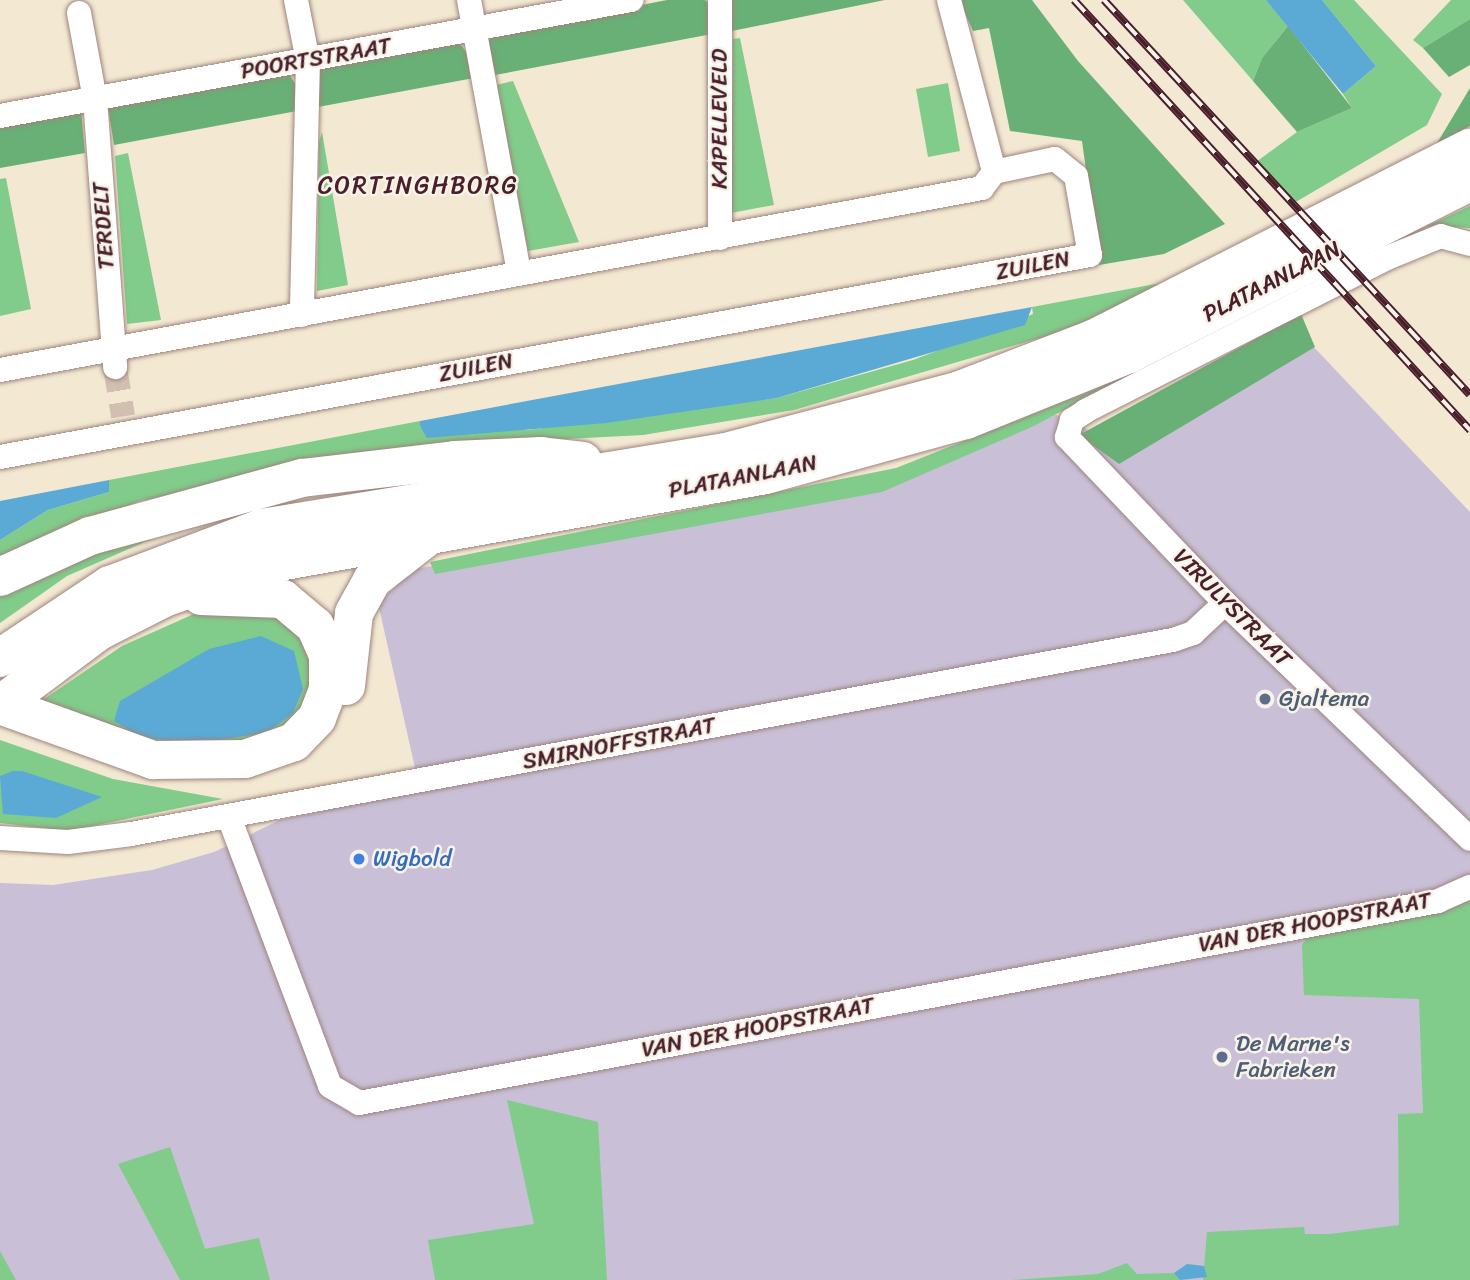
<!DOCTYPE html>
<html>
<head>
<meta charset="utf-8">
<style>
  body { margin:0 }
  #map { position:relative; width:1470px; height:1280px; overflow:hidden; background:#f3e8d2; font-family:Sriracha,sans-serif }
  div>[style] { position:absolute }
  .industrial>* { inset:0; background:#c9bfd7 }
  .green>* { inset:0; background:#81cc8a }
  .forest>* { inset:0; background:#68b076 }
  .water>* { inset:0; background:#5aaad5 }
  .minor-tunnel>* { height:24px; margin-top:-12px; transform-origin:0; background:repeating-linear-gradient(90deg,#d1c0b1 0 24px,transparent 0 36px) }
  .roads { filter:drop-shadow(0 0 2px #9e847e) drop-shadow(0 0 2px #9e847e) }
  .minor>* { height:24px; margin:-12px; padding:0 12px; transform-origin:12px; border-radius:12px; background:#fff }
  .trunk>* { height:38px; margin:-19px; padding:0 19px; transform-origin:19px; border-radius:19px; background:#fff }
  .rail>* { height:8px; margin-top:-4px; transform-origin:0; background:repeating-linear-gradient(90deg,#f7f3e8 0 16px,#4a1f2b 0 32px); box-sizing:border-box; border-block:2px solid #4a1f2b }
  .dots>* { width:19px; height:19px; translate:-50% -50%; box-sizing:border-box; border:4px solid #f7f3e8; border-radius:50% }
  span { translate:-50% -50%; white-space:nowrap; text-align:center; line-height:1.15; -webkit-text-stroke:5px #f7f3e8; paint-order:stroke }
  .street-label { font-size:23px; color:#4a1f2b }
  .service-label { font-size:23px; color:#4e5e75 }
  .left { translate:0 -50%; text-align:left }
  .shop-label { font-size:23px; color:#366cbe }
  .neighbourhood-label { font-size:24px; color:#4a1f2b; letter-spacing:2px }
</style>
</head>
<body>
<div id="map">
  <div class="industrial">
    <i style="clip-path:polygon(1292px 324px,1470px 512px,1470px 1280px,0 1280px,0 883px,53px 885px,152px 870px,214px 852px,280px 820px,420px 790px,378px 603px,415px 569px,874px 488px,1050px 412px,1091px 431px)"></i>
  </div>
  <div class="green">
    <i style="clip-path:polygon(1183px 0,1266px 0,1288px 26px,1262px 58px,1253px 81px)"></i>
    <i style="clip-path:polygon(1322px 0,1354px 0,1442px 94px,1427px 125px,1294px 203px,1256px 162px,1297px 132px,1352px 108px,1343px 94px,1376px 66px)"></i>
    <i style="clip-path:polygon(1451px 0,1470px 0,1470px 19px,1423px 48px,1413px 40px)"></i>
    <i style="clip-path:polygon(740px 38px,774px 205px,731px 213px,733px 39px)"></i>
    <i style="clip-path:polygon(513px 81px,579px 242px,528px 251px,496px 85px)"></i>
    <i style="clip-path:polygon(948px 83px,960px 151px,928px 157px,916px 89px)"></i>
    <i style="clip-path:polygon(322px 132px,348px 285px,317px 291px,319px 142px)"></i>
    <i style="clip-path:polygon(128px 153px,161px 320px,127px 324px,115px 156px)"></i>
    <i style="clip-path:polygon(6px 178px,31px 309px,0 316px,0 179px)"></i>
    <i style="clip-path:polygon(1470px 206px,1470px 228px,1428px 226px)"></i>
    <i style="clip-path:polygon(1166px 282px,1067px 330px,794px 410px,643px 435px,507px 442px,322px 467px,140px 501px,0 558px,0 540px,48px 510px,109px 492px,109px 480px,420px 421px,420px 427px,528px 430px,777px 398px,913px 360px,1033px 314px,1032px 307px)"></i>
    <i style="clip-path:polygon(1204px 334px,1034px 426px,882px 492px,435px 574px,430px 562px,896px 468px,1085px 393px)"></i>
    <i style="clip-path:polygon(225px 507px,67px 576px,0 623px,0 590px)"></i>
    <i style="clip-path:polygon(214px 605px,287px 613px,323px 681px,292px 733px,184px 754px,31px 708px,122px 646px)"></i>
    <i style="clip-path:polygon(0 740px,113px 779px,223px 799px,68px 831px,0 823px)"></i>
    <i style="clip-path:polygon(1470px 901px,1470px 1280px,1203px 1280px,1207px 1232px,1304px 1227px,1305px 1234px,1330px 1234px,1399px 1225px,1398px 1114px,1423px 1113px,1419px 999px,1304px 995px,1302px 945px,1313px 930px)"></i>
    <i style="clip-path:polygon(507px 1100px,598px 1122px,607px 1280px,435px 1280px,428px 1240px,534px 1224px)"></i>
    <i style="clip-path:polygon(170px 1147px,205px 1249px,259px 1238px,270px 1280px,180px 1280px,118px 1164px)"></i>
    <i style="clip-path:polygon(0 1251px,16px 1280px,0 1280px)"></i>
    <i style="clip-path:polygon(1127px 1263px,1137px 1274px,1174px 1273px,1180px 1280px,1012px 1280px,1098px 1274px)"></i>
  </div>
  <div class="forest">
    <i style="clip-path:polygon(667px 0,705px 0,712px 7px,712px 34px,490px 76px,484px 47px,493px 34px)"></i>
    <i style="clip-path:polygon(729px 0,885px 0,727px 32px)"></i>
    <i style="clip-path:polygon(959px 0,1032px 0,1078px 61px,1225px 224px,1164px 254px,1099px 265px,1082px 141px,1010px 131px,989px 28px,973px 31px)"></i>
    <i style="clip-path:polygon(1470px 19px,1470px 65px,1449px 77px,1423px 48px)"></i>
    <i style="clip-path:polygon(1288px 26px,1352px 108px,1297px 132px,1253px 81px,1262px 58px)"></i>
    <i style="clip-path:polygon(457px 40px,470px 57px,474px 78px,318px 107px,317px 67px)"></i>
    <i style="clip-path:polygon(288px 72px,299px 90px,297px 111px,114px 145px,108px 107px)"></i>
    <i style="clip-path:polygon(1470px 88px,1470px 126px,1436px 145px)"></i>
    <i style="clip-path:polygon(81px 110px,85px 153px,0 168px,0 123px)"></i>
    <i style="clip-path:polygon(1301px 314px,1315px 347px,1119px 464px,1079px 435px)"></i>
  </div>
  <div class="water">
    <i style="clip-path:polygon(1266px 0,1322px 0,1376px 66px,1343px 94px)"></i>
    <i style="clip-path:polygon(1032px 307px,1025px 325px,777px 398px,606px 423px,427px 438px,420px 426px,420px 421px)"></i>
    <i style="clip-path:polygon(109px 480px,109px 492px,48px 510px,0 540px,0 501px)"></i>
    <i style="clip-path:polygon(261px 636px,294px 651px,303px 689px,293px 713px,268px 732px,189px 745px,139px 736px,114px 721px,120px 701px,209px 649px)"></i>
    <i style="clip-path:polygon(13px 771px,22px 771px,102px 797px,56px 818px,3px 814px,0 776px)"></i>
    <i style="clip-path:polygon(1187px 1264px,1204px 1266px,1207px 1277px,1180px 1280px,1174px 1273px)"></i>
  </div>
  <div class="minor-tunnel">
    <i style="left:115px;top:367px;width:50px;rotate:80.7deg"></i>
  </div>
  <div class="roads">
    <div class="minor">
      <i style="left:296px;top:0;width:62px;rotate:78.9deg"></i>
      <i style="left:308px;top:61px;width:254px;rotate:91.4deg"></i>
      <i style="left:469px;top:0;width:278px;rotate:79.6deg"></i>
      <i style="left:949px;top:0;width:178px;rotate:75.3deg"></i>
      <i style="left:79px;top:13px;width:87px;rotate:79.5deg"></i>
      <i style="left:95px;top:99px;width:269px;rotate:85.7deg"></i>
      <i style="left:0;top:116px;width:642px;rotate:-10.42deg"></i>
      <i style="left:720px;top:238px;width:238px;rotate:-90deg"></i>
      <i style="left:1470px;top:244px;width:30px;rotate:-165deg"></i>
      <i style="left:1441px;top:236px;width:58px;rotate:157.8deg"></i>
      <i style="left:1387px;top:258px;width:338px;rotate:153.1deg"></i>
      <i style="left:1086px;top:411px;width:17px;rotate:147deg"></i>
      <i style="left:1072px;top:420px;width:18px;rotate:106deg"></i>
      <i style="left:1067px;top:437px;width:229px;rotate:46.4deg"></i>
      <i style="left:1225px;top:603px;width:340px;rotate:43.9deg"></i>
      <i style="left:0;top:370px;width:999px;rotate:-10.5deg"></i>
      <i style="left:982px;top:188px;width:20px;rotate:-53deg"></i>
      <i style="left:994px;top:172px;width:62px;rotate:-12deg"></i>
      <i style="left:1055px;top:159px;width:27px;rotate:39deg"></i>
      <i style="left:1076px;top:176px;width:80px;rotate:80deg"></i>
      <i style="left:1090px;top:255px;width:1109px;rotate:169.5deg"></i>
      <i style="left:229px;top:817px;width:287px;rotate:69.4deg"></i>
      <i style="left:330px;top:1086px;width:34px;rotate:30deg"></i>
      <i style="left:359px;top:1103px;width:1098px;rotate:-10.6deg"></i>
      <i style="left:1438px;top:901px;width:35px;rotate:-24deg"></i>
      <i style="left:0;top:838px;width:68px;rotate:3.4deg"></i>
      <i style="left:68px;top:842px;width:64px;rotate:-7.2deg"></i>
      <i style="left:131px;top:834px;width:1060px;rotate:-10.55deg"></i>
      <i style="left:1173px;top:640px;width:21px;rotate:-19deg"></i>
      <i style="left:1193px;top:633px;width:44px;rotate:-43.2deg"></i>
    </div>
    <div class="trunk">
      <i style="left:0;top:577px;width:99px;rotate:-24.5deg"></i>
      <i style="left:90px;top:536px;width:220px;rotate:-15.3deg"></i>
      <i style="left:302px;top:478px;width:154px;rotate:-6.7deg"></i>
      <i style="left:455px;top:460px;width:86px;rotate:-2.7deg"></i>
      <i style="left:541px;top:456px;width:42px;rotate:6.8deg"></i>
      <i style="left:0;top:658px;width:132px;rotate:-33.6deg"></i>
      <i style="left:110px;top:585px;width:162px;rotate:-20.6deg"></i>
      <i style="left:262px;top:528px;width:466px;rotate:-9.3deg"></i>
      <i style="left:722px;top:453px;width:246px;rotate:-14.8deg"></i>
      <i style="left:960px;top:390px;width:142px;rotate:-21deg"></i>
      <i style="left:1093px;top:339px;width:423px;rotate:-26.9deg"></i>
      <i style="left:346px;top:686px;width:73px;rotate:-83.7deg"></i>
      <i style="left:354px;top:613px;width:38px;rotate:-61deg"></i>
      <i style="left:372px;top:580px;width:70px;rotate:-38deg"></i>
      <i style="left:0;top:705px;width:124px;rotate:-36.8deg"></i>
      <i style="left:99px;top:631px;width:73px;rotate:-26.9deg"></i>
      <i style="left:164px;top:598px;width:92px;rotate:-19.6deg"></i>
      <i style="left:251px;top:567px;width:523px;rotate:-10.13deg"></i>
      <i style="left:766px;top:475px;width:207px;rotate:-15.4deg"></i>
      <i style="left:966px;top:420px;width:176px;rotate:-22deg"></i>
      <i style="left:1129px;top:354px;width:382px;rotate:-26.8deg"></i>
      <i style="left:0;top:705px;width:163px;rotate:19.8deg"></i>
      <i style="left:153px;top:760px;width:92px;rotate:-0.6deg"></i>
      <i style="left:245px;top:759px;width:52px;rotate:-19.1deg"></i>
      <i style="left:294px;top:742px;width:33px;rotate:-46deg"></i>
      <i style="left:317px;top:718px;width:31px;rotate:-69deg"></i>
      <i style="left:328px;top:689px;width:34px;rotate:-90deg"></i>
      <i style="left:328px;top:655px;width:32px;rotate:-114deg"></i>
      <i style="left:315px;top:626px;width:42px;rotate:-139.8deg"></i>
      <i style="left:283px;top:599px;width:82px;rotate:-177.9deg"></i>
    </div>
  </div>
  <div class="rail">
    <i style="left:1074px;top:0;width:585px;rotate:47.36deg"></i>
    <i style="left:1104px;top:0;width:538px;rotate:47.18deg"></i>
  </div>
  <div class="dots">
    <i style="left:1265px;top:699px;background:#5c6f8a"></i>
    <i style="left:359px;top:859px;background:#3f7fe0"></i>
    <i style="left:1222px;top:1057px;background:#5c6f8a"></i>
  </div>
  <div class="street-label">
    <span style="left:316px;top:59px;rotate:-10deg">POORTSTRAAT</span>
    <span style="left:720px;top:119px;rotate:-90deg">KAPELLEVELD</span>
    <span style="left:104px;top:226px;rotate:-94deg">TERDELT</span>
    <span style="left:1033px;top:266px;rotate:-11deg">ZUILEN</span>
    <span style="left:1272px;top:282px;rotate:-27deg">PLATAANLAAN</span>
    <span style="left:476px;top:368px;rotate:-11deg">ZUILEN</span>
    <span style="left:743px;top:477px;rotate:-11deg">PLATAANLAAN</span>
    <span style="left:1232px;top:608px;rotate:45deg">VIRULYSTRAAT</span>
    <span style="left:619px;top:744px;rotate:-11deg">SMIRNOFFSTRAAT</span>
    <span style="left:1315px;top:923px;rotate:-11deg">VAN DER HOOPSTRAAT</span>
    <span style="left:758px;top:1028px;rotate:-11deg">VAN DER HOOPSTRAAT</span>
  </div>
  <div class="service-label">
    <span class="left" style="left:1279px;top:699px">Gjaltema</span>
    <span class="left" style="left:1236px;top:1057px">De Marne's<br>Fabrieken</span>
  </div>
  <div class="shop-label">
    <span class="left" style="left:373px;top:859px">Wigbold</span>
  </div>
  <div class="neighbourhood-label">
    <span style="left:418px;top:186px">CORTINGHBORG</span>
  </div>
</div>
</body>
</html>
